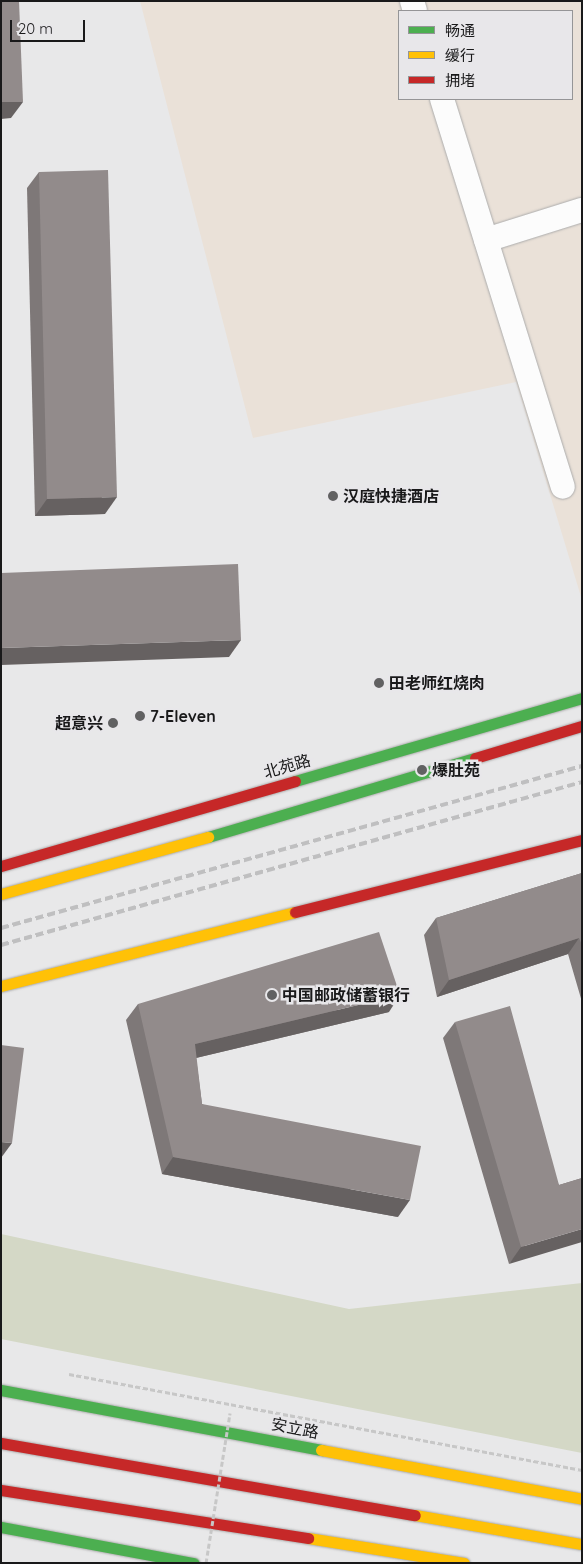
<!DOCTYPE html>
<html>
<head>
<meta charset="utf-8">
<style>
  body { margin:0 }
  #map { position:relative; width:583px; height:1564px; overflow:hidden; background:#e8e8e9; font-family:Quicksand,"Noto Sans SC",sans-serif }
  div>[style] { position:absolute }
  .commercial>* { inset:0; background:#eae1d8 }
  .green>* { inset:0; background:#d4d8c6 }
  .path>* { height:3px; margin-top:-1.5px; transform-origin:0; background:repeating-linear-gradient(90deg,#c7c7c7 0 5px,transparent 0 7.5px) }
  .roads { filter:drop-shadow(0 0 1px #acacac) drop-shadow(0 0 1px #acacac) }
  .street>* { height:24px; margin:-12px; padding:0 12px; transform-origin:12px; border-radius:12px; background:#fcfcfc }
  .fast>* { height:11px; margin:-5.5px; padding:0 5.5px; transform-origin:5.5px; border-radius:5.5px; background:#4caf50 }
  .slow>* { height:11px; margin:-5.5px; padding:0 5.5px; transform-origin:5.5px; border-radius:5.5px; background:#ffc107 }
  .jam>* { height:11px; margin:-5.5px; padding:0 5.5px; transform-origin:5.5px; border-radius:5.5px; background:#c62828 }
  .rail>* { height:4px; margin-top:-2px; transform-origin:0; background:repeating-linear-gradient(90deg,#bfbfc0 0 8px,transparent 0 12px) }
  .path-bridge>* { height:3px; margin-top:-1.5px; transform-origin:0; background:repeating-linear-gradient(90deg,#c7c7c7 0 5px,transparent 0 7.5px) }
  .wall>* { inset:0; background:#7e7878 }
  .shaded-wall>* { inset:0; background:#666161 }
  .building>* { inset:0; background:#928b8b }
  .dots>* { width:14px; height:14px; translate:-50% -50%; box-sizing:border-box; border:2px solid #e8e7ea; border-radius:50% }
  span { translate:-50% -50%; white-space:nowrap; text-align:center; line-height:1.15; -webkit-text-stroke:5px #e8e7ea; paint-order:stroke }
  .poi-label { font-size:16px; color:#19191a; font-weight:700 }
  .left { translate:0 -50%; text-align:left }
  .right { translate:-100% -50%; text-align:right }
  .street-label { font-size:16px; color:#19191a }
  .frame { position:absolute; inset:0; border:2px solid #19191a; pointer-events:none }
  .legend { position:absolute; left:398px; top:10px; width:175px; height:90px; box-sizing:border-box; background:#e8e7ea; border:1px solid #959597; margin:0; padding:6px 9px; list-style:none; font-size:15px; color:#19191a }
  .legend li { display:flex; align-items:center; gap:10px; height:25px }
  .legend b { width:25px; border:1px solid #959597 }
  .scale { position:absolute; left:10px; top:20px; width:75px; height:22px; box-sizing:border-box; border:2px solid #19191a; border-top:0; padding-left:6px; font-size:15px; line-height:18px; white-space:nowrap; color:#19191a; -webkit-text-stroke:4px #e8e7ea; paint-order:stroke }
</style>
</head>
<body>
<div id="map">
  <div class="commercial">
    <i style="clip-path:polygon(evenodd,140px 1px,582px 1px,582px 600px,516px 382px,253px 438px,140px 1px,399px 11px,572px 11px,572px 99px,399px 99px,399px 11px)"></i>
  </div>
  <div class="green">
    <i style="clip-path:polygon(1px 1234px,349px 1309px,582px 1283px,582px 1453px,1px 1339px)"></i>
  </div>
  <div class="path">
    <i style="left:69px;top:1374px;width:522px;rotate:10.6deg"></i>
  </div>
  <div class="roads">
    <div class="street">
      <i style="left:412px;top:1px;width:10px;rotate:73deg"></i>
      <i style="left:442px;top:99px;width:406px;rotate:72.7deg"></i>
      <i style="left:486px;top:240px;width:101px;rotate:-17.4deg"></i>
    </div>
    <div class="fast">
      <i style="left:295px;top:781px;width:299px;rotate:-16.1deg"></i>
      <i style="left:208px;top:837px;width:278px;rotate:-16.5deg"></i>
      <i style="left:1px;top:1390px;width:326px;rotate:10.6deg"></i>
      <i style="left:1px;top:1527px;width:196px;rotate:10.6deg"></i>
    </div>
    <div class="slow">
      <i style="left:1px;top:894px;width:215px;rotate:-15.4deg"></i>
      <i style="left:1px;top:986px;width:303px;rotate:-14.1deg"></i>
      <i style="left:321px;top:1450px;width:266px;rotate:10.6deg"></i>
      <i style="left:415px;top:1515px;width:169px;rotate:9.9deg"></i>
      <i style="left:308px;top:1538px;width:158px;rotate:9.1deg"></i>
    </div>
    <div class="jam">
      <i style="left:475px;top:758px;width:112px;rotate:-16.7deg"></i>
      <i style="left:1px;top:866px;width:306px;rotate:-16.1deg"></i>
      <i style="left:295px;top:912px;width:296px;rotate:-14.1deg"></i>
      <i style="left:1px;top:1443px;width:420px;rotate:9.9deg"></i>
      <i style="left:1px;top:1490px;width:311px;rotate:8.9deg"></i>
    </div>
  </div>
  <div class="rail">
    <i style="left:1px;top:928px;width:603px;rotate:-15.58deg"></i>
    <i style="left:1px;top:945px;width:603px;rotate:-15.67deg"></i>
  </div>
  <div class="path-bridge">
    <i style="left:206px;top:1563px;width:152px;rotate:-80.9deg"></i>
  </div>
  <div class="wall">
    <i style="clip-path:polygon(39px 172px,105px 514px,35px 516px,27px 188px)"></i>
    <i style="clip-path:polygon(582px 873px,582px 1002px,568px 954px,437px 997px,424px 935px,436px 918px)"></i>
    <i style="clip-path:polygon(138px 1004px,389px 1012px,196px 1058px,202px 1104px,398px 1217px,162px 1174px,126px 1020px)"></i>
    <i style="clip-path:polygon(455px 1022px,559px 1185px,582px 1178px,509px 1264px,443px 1038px)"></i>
  </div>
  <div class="shaded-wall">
    <i style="clip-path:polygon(1px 102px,23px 102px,11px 118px,1px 119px)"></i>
    <i style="clip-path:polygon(117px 497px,105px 514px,35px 516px,47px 499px)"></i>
    <i style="clip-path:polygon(241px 640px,229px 657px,1px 665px,1px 648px)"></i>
    <i style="clip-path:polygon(579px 938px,568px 954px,437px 997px,449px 980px)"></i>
    <i style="clip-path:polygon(400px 995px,389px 1012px,183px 1061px,195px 1044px)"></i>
    <i style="clip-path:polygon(1px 1142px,12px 1143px,1px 1158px)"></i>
    <i style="clip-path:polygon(173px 1157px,410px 1200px,398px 1217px,162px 1174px)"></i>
    <i style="clip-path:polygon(582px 1229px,582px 1242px,509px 1264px,521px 1247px)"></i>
  </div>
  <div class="building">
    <i style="clip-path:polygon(1px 1px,19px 1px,23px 102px,1px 102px)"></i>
    <i style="clip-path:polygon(108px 170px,117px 497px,47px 499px,39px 172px)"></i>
    <i style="clip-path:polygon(238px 564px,241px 640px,1px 648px,1px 573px)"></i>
    <i style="clip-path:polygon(582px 873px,582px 945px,579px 938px,449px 980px,436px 918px)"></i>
    <i style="clip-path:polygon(379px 932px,400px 995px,195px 1044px,202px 1104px,421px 1146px,410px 1200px,173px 1157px,138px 1004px)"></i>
    <i style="clip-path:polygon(510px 1006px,559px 1185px,582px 1178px,582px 1229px,521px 1247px,455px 1022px)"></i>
    <i style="clip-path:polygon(1px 1045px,24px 1048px,12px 1143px,1px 1142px)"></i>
  </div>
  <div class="dots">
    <i style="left:333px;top:496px;background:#616162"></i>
    <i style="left:379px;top:683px;background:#616162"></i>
    <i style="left:140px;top:716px;background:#616162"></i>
    <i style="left:113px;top:723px;background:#616162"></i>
    <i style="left:422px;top:770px;background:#616162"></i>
    <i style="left:272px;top:995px;background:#616162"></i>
  </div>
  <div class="poi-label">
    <span class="left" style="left:343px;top:496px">汉庭快捷酒店</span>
    <span class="left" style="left:389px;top:683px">田老师红烧肉</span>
    <span class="left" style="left:150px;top:716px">7-Eleven</span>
    <span class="right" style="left:103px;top:723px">超意兴</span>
    <span class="left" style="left:432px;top:770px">爆肚苑</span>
    <span class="left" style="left:282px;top:995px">中国邮政储蓄银行</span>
  </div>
  <div class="street-label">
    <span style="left:287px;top:766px;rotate:-16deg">北苑路</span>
    <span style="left:295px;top:1428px;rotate:11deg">安立路</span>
  </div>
  <div class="frame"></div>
  <ul class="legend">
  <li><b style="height:6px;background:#4caf50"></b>畅通</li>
  <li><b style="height:6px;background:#ffc107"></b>缓行</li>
  <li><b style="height:6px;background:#c62828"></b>拥堵</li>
  </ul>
  <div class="scale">20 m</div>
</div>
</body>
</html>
